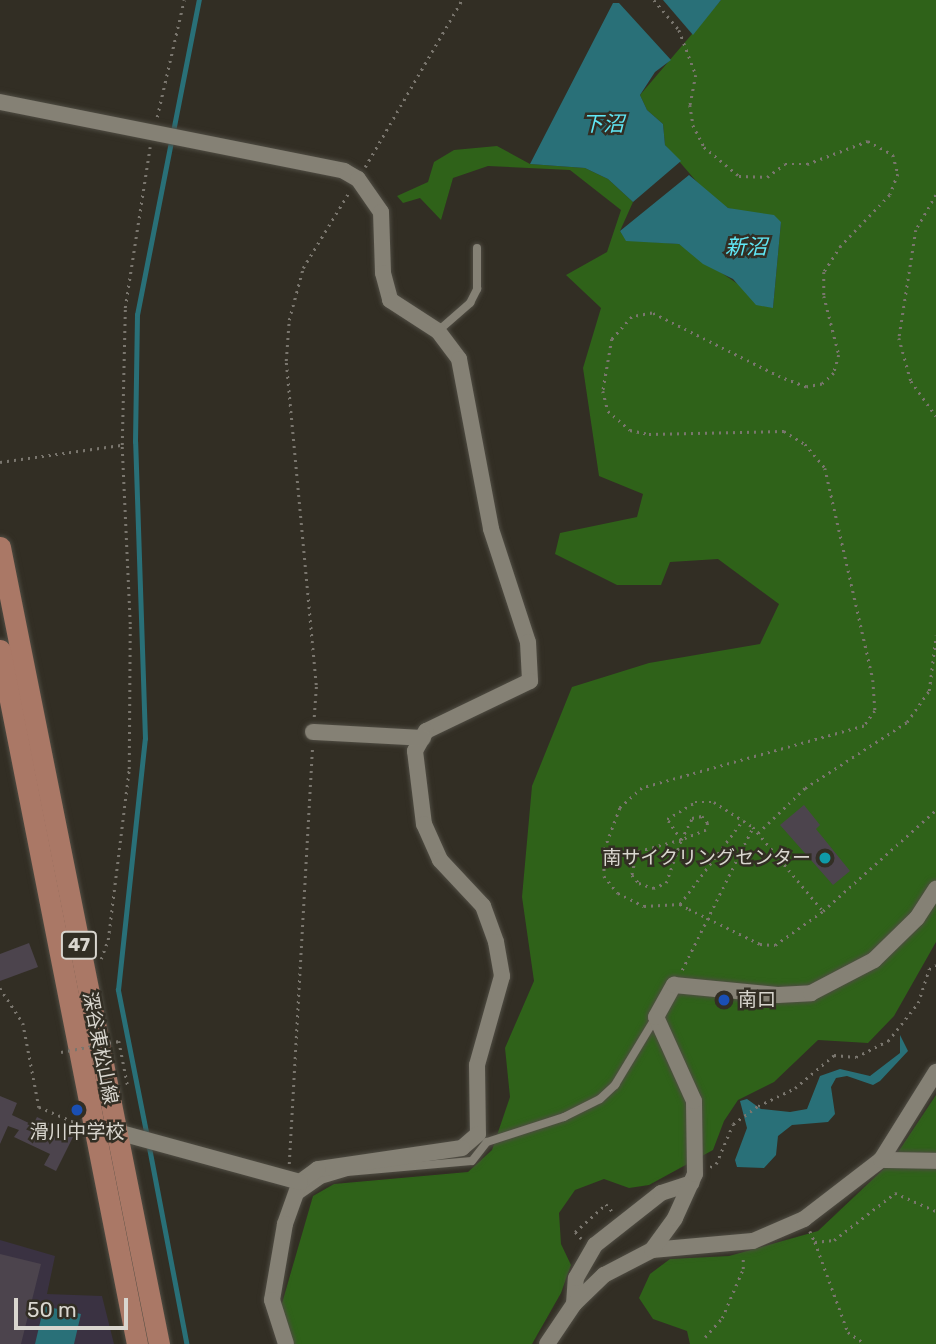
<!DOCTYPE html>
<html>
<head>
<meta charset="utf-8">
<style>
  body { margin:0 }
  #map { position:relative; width:936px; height:1344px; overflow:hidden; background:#322e24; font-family:Rubik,"Noto Sans JP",sans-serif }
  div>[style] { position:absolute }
  .education>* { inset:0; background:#3a3242 }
  .forest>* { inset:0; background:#2f6219 }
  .water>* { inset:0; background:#297078 }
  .stream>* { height:4.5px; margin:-2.25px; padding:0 2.25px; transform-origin:2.25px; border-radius:2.25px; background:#297078 }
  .building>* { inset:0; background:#4c444d }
  .path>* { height:2.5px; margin-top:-1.25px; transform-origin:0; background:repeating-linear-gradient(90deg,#7a766e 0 2px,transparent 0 7px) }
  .roads { filter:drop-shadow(0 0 2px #4f4c43) drop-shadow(0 0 2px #4f4c43) }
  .lane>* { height:8px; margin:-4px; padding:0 4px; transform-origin:4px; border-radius:4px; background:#858175 }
  .street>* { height:16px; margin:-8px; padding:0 8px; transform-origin:8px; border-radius:8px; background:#858175 }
  .primary>* { height:21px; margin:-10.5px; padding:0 10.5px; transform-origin:10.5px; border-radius:10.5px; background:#aa7866 }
  .path-bridge>* { height:2.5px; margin-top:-1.25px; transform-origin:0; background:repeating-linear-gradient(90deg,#7a766e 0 2px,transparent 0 7px) }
  .dots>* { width:19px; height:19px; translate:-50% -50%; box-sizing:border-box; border:4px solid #322e24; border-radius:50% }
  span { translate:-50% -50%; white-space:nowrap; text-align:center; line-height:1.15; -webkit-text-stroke:5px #322e24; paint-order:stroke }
  .shield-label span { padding:2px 5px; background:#322e24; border:2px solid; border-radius:5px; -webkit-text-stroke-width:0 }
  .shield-label { font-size:18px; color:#d9d6cf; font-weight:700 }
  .poi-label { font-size:19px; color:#d9d6cf }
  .right { translate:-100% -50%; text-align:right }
  .left { translate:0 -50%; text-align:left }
  .street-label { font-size:19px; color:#d9d6cf }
  .water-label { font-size:21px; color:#60e7f5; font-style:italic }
  .scale { position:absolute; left:14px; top:1298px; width:114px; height:32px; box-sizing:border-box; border:4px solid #d9d6cf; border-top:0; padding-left:9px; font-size:21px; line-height:24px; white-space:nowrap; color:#d9d6cf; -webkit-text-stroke:5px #322e24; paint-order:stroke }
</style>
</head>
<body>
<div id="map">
  <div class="education">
    <i style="clip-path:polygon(0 1240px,55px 1256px,47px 1294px,102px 1296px,114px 1344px,0 1344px)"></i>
  </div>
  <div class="forest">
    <i style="clip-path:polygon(721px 0,936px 0,936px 942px,894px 1016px,868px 1043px,818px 1040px,774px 1082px,738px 1100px,724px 1121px,713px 1150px,649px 1185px,629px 1188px,604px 1179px,575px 1190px,559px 1213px,561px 1244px,571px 1265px,561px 1293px,532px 1344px,289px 1344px,278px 1317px,313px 1196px,334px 1184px,468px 1172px,492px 1150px,510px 1097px,505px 1048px,534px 981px,522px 897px,532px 786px,572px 687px,649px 663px,760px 644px,779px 604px,718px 559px,670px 562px,661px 585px,617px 585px,555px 554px,560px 533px,637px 517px,643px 494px,599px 476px,583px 368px,601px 308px,566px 275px,607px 252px,621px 210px,570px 170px,488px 166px,453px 178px,441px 220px,420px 198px,403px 203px,397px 196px,428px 182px,434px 162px,454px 150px,497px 146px,530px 164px,585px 168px,608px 179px,633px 202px,620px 231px,626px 240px,679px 244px,773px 308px,781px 222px,728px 208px,709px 196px,665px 145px,663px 124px,647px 110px,640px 95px)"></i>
    <i style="clip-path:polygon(936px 1095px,936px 1344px,690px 1344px,687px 1331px,653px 1319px,639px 1298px,650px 1274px,670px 1259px,729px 1256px,818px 1231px,892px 1161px)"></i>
  </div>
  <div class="water">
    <i style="clip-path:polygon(663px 0,721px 0,693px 35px)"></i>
    <i style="clip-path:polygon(613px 3px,619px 3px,671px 60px,655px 72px,640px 95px,647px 110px,663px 124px,665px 145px,681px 161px,633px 202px,608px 179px,585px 168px,530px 164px)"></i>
    <i style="clip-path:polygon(689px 175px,728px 208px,774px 215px,781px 222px,773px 308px,756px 305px,733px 279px,703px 264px,679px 244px,626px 241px,620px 231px)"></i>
    <i style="clip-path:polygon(900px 1035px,908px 1051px,880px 1081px,873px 1085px,847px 1076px,836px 1078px,831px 1087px,835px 1114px,828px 1122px,792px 1125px,778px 1136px,776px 1155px,764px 1168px,737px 1167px,735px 1160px,747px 1128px,740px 1101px,747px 1099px,761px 1109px,790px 1112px,807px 1109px,820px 1076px,840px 1069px,870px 1076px,900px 1053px)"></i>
    <i style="clip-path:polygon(44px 1306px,81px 1314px,74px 1344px,35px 1344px)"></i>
  </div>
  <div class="stream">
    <i style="left:147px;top:1137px;width:150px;rotate:-101.2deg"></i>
    <i style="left:118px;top:990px;width:252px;rotate:-83.9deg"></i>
    <i style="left:145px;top:739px;width:297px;rotate:-91.9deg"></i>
    <i style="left:135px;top:442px;width:127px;rotate:-89.1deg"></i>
    <i style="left:137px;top:315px;width:321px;rotate:-78.9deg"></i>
    <i style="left:149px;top:1145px;width:203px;rotate:79.2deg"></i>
  </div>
  <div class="building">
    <i style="clip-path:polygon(804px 805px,820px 825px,816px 829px,850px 871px,833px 885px,780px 825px)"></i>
    <i style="clip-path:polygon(29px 943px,38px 967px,0 981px,0 954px)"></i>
    <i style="clip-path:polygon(0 1096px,17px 1103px,12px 1115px,33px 1125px,37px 1117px,74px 1135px,56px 1171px,44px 1165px,50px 1154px,14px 1137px,19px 1130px,8px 1126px,0 1144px)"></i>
    <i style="clip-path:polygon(0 1254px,41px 1264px,21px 1344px,0 1344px)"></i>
  </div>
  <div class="path">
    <i style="left:654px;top:0;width:39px;rotate:50deg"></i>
    <i style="left:679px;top:30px;width:48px;rotate:69.3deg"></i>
    <i style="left:696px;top:75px;width:31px;rotate:101deg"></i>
    <i style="left:690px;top:105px;width:20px;rotate:81deg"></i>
    <i style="left:693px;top:125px;width:25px;rotate:63deg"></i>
    <i style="left:704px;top:147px;width:45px;rotate:39.6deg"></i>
    <i style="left:739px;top:176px;width:28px;rotate:2deg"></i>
    <i style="left:767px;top:177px;width:22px;rotate:-36deg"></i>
    <i style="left:785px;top:164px;width:22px"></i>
    <i style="left:807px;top:164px;width:65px;rotate:-20.7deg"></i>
    <i style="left:868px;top:141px;width:29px;rotate:29deg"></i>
    <i style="left:893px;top:155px;width:20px;rotate:75deg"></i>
    <i style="left:898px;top:174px;width:22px;rotate:111deg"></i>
    <i style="left:890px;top:195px;width:71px;rotate:133.9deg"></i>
    <i style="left:841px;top:246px;width:31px;rotate:123deg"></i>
    <i style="left:824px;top:272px;width:24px;rotate:90deg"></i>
    <i style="left:824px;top:296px;width:61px;rotate:75.7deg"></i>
    <i style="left:839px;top:355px;width:19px;rotate:106deg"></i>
    <i style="left:834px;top:373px;width:16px;rotate:137deg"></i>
    <i style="left:822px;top:384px;width:16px;rotate:169deg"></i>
    <i style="left:806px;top:387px;width:28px;rotate:-159deg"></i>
    <i style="left:780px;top:377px;width:143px;rotate:-153.4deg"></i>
    <i style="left:652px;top:313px;width:20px;rotate:169deg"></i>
    <i style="left:632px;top:317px;width:30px;rotate:132deg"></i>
    <i style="left:612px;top:339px;width:53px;rotate:99.8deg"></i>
    <i style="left:603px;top:391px;width:21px;rotate:76deg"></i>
    <i style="left:608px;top:411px;width:29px;rotate:41deg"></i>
    <i style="left:630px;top:430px;width:19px;rotate:12deg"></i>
    <i style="left:649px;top:434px;width:135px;rotate:-1.3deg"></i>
    <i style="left:784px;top:431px;width:25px;rotate:32deg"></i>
    <i style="left:805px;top:444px;width:31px;rotate:50deg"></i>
    <i style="left:825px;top:468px;width:217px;rotate:77.2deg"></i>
    <i style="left:873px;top:680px;width:31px;rotate:86deg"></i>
    <i style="left:875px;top:711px;width:19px;rotate:126deg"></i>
    <i style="left:864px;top:726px;width:230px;rotate:164.4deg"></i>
    <i style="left:642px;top:788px;width:30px;rotate:138deg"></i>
    <i style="left:620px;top:808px;width:43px;rotate:110.6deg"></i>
    <i style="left:605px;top:848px;width:28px;rotate:92deg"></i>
    <i style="left:604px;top:876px;width:22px;rotate:51deg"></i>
    <i style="left:618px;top:893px;width:29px;rotate:27deg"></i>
    <i style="left:644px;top:906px;width:36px;rotate:-3deg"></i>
    <i style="left:680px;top:904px;width:10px;rotate:29deg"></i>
    <i style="left:157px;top:117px;width:120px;rotate:-77deg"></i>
    <i style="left:365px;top:167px;width:193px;rotate:-59.9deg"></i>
    <i style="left:936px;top:195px;width:40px;rotate:119.7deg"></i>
    <i style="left:916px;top:230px;width:109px;rotate:98.9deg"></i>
    <i style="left:899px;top:338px;width:45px;rotate:74.4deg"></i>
    <i style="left:911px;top:381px;width:43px;rotate:54.5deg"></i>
    <i style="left:0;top:462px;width:122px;rotate:-8deg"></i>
    <i style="left:314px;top:717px;width:32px;rotate:-86deg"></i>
    <i style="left:316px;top:685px;width:325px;rotate:-95.3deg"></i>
    <i style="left:286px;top:361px;width:41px;rotate:-85.8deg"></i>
    <i style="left:289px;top:320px;width:54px;rotate:-74.9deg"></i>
    <i style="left:303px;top:268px;width:87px;rotate:-58.7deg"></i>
    <i style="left:758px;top:833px;width:65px;rotate:-43.8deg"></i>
    <i style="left:805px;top:788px;width:121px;rotate:-32.9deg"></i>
    <i style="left:907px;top:722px;width:38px;rotate:-55deg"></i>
    <i style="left:929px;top:691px;width:56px;rotate:-82.9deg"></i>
    <i style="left:681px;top:840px;width:46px;rotate:164.7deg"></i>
    <i style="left:637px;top:852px;width:24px;rotate:102deg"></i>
    <i style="left:632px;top:875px;width:11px;rotate:49deg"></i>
    <i style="left:639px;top:883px;width:15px;rotate:20deg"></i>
    <i style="left:653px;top:888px;width:14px;rotate:-21deg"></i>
    <i style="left:666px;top:883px;width:46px;rotate:-70.8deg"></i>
    <i style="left:681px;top:840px;width:25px;rotate:-63deg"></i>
    <i style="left:692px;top:818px;width:10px;rotate:-11deg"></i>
    <i style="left:702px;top:816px;width:9px;rotate:49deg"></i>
    <i style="left:708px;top:823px;width:7px;rotate:106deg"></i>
    <i style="left:706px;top:830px;width:27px;rotate:158deg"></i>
    <i style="left:681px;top:840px;width:25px;rotate:-124deg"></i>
    <i style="left:667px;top:819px;width:33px;rotate:-31deg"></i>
    <i style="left:695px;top:802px;width:19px"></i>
    <i style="left:714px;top:802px;width:46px;rotate:32.7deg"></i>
    <i style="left:680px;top:904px;width:105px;rotate:-53.1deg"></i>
    <i style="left:760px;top:944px;width:15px;rotate:4deg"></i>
    <i style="left:775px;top:945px;width:59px;rotate:-35.3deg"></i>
    <i style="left:823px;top:911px;width:152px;rotate:-41.8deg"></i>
    <i style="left:101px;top:959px;width:20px;rotate:-70deg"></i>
    <i style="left:108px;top:940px;width:172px;rotate:-83deg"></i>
    <i style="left:129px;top:769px;width:145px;rotate:-89.6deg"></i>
    <i style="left:130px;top:624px;width:179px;rotate:-92.6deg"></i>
    <i style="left:122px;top:445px;width:137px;rotate:-88.7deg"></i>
    <i style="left:125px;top:308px;width:163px;rotate:-81.2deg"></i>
    <i style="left:682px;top:970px;width:160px;rotate:-63.6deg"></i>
    <i style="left:753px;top:827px;width:109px;rotate:50.2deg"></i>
    <i style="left:0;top:988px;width:42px;rotate:56.7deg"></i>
    <i style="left:23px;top:1023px;width:86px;rotate:79.2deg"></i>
    <i style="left:39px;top:1107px;width:38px;rotate:23deg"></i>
    <i style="left:119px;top:1041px;width:47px;rotate:78.9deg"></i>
    <i style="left:289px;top:1164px;width:417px;rotate:-86.8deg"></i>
    <i style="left:710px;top:1167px;width:7px;rotate:-27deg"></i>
    <i style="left:716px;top:1164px;width:43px;rotate:-67deg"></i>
    <i style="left:733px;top:1124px;width:31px;rotate:-36deg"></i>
    <i style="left:758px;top:1106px;width:41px;rotate:-25.9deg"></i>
    <i style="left:795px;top:1088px;width:51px;rotate:-40.2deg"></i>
    <i style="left:834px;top:1055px;width:22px;rotate:5deg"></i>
    <i style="left:856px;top:1057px;width:36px;rotate:-27deg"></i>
    <i style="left:888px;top:1041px;width:48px;rotate:-51.7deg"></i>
    <i style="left:918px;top:1003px;width:36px;rotate:-72deg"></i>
    <i style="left:929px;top:969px;width:8px;rotate:-30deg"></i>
    <i style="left:810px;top:1231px;width:12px;rotate:66deg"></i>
    <i style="left:815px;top:1242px;width:19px;rotate:-6deg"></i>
    <i style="left:834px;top:1240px;width:77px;rotate:-37.6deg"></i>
    <i style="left:895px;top:1193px;width:45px;rotate:23.7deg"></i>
    <i style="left:581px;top:1239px;width:9px;rotate:-131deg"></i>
    <i style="left:575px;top:1232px;width:42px;rotate:-42.1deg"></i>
    <i style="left:606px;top:1204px;width:9px;rotate:49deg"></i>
    <i style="left:815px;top:1242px;width:96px;rotate:69.9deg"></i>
    <i style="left:848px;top:1332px;width:21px;rotate:35deg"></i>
    <i style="left:705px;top:1337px;width:25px;rotate:-48deg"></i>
    <i style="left:722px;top:1318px;width:53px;rotate:-66.8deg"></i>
    <i style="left:743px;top:1269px;width:12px;rotate:-90deg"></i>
  </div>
  <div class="roads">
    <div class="lane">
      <i style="left:438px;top:331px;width:43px;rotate:-41.2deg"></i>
      <i style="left:470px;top:303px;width:16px;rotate:-63deg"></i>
      <i style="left:477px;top:289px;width:41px;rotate:-90deg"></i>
      <i style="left:297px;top:1197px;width:29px;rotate:-35deg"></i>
      <i style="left:321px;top:1180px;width:27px;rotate:-17deg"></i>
      <i style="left:347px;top:1172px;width:125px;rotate:-5deg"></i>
      <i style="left:472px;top:1161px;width:24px;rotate:-52deg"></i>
      <i style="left:487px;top:1142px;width:81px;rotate:-18deg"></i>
      <i style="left:564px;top:1117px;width:40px;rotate:-26.6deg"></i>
      <i style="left:600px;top:1099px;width:21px;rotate:-43deg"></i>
      <i style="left:615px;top:1085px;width:79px;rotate:-58.9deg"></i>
    </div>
    <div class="street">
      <i style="left:0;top:102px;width:351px;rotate:11.3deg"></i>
      <i style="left:344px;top:171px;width:16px;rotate:30deg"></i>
      <i style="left:358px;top:179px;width:40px;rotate:55.1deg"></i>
      <i style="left:381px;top:212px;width:61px;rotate:88.1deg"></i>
      <i style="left:383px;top:273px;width:28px;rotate:75deg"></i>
      <i style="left:390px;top:300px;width:57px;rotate:32.9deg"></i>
      <i style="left:438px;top:331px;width:35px;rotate:53deg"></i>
      <i style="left:459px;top:359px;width:173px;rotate:79.3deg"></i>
      <i style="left:491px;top:529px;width:119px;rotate:71.9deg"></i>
      <i style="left:528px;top:642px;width:39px;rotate:87deg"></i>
      <i style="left:530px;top:681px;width:115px;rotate:154.3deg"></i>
      <i style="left:426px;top:731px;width:23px;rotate:119deg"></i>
      <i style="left:415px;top:751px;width:74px;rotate:83deg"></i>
      <i style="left:424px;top:824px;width:39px;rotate:66deg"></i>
      <i style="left:440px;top:860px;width:63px;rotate:46.9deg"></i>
      <i style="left:483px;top:906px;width:38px;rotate:70deg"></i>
      <i style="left:496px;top:942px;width:35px;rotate:80deg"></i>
      <i style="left:502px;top:976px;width:92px;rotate:105.7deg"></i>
      <i style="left:477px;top:1065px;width:69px;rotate:89.2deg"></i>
      <i style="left:478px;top:1134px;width:21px;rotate:139deg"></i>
      <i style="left:462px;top:1148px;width:146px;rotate:171.7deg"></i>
      <i style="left:318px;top:1169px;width:22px;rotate:144deg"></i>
      <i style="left:300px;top:1182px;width:45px;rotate:109.7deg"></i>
      <i style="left:285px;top:1224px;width:77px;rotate:99.7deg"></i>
      <i style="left:272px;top:1300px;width:46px;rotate:72.3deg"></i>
      <i style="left:313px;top:732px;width:110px;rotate:3.1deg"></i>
      <i style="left:110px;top:1130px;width:197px;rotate:15.3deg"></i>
      <i style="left:881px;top:1160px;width:55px;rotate:1deg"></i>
      <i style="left:652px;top:1250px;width:101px;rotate:-5.1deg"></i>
      <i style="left:753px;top:1241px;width:56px;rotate:-23.3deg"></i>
      <i style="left:804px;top:1219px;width:97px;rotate:-37.5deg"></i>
      <i style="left:881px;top:1160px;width:104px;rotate:-58deg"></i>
      <i style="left:574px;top:1304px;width:26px;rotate:-86deg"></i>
      <i style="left:576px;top:1278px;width:38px;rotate:-60deg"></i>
      <i style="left:595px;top:1245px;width:84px;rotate:-38.2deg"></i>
      <i style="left:661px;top:1193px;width:32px;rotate:-18deg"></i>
      <i style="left:547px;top:1344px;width:48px;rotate:-56deg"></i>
      <i style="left:574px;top:1304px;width:42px;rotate:-44deg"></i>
      <i style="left:604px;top:1275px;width:54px;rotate:-27.5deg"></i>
      <i style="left:652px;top:1250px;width:39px;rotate:-54deg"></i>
      <i style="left:675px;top:1218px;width:48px;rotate:-65.6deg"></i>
      <i style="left:695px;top:1174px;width:73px;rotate:-90.8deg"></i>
      <i style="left:694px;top:1101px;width:92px;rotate:-114.3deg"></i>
      <i style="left:656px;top:1017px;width:37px;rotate:-61deg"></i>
      <i style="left:674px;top:985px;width:104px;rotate:5.5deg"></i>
      <i style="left:778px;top:995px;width:33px;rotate:-3deg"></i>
      <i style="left:811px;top:993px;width:71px;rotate:-27.6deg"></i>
      <i style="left:874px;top:960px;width:60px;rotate:-44.3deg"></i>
      <i style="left:917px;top:918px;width:35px;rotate:-57deg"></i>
    </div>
    <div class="primary">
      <i style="left:0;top:547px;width:813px;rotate:78.72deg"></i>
      <i style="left:0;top:650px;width:707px;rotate:78.83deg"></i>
    </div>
  </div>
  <div class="path-bridge">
    <i style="left:689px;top:909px;width:79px;rotate:26.2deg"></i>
    <i style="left:61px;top:1052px;width:59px;rotate:-10.7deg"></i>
  </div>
  <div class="dots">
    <i style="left:825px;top:858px;background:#0f9aa8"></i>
    <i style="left:724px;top:1000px;background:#1a4fb4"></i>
    <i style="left:77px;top:1110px;background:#1a4fb4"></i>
  </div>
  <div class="shield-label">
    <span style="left:79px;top:945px">47</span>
  </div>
  <div class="poi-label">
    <span class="right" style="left:811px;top:858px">南サイクリングセンター</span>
    <span class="left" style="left:738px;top:1000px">南口</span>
    <span style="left:77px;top:1132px">滑川中学校</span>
  </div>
  <div class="street-label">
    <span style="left:100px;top:1048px;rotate:79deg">深谷東松山線</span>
  </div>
  <div class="water-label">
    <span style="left:603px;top:124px">下沼</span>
    <span style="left:746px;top:247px">新沼</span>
  </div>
  <div class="scale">50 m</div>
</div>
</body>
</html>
